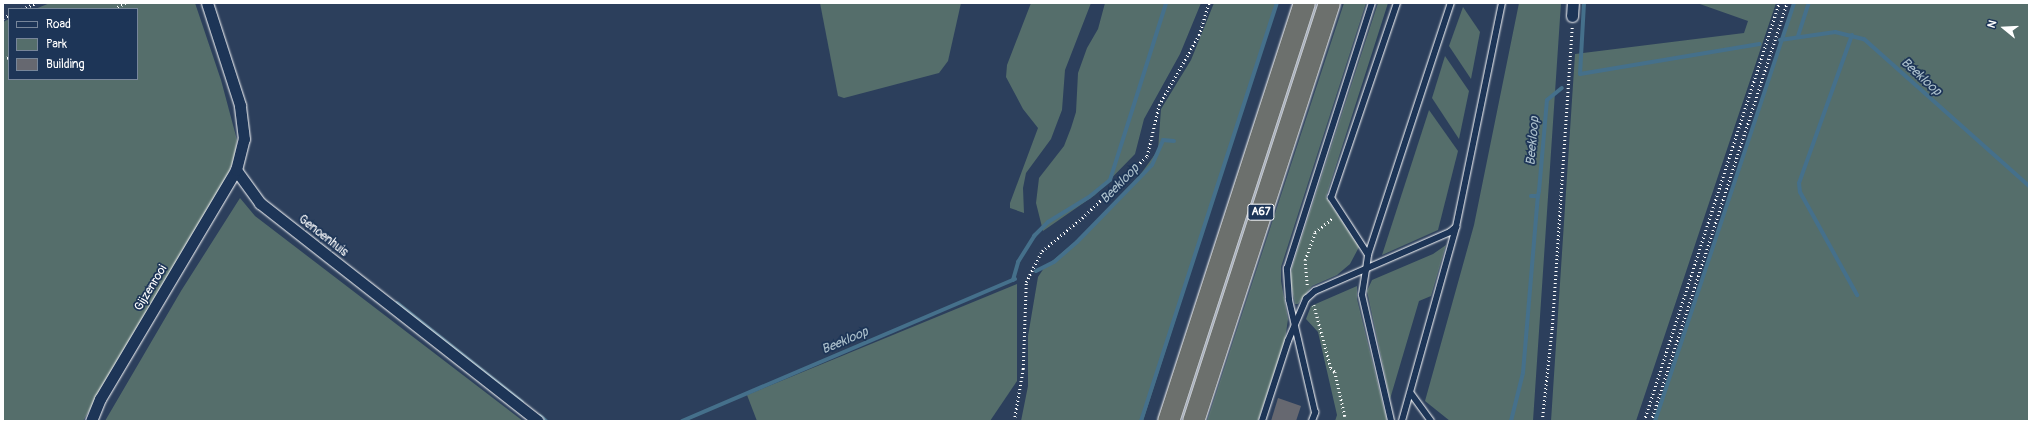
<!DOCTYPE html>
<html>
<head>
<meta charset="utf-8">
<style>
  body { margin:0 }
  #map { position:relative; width:2032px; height:424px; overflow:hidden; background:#2c3f5c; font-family:Pangolin,sans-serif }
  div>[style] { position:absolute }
  .green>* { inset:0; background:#556e6b }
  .stream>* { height:4px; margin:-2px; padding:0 2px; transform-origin:2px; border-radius:2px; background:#45708b }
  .building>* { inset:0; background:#666870 }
  .path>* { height:2.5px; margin-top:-1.25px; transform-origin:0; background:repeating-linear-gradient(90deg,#fff 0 1px,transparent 0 4px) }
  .roads { filter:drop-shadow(0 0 1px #fff) drop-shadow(0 0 1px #fff) }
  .service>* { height:5.5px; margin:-2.75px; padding:0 2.75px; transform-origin:2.75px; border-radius:2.75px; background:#1d3557 }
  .minor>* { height:11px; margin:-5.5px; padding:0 5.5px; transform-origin:5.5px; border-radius:5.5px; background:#1d3557 }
  .motorway>* { height:21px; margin:-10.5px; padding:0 10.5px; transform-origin:10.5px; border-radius:10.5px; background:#6c706d }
  span { translate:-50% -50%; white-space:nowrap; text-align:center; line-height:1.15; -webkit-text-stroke:3.5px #1d3557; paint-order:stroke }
  .shield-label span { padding:1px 3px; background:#1d3557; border:1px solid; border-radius:3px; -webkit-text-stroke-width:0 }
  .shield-label { font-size:11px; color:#fff; font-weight:700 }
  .street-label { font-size:12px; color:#fff }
  .water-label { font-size:13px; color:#abbfcb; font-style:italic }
  .frame { position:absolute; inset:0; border:4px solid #fff; pointer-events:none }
  .legend { position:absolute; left:8px; top:8px; width:130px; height:72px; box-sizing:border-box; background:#1d3557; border:1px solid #77869a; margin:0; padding:5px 7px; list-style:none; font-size:12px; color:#fff }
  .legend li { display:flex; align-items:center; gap:8px; height:20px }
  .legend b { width:20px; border:1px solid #77869a }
  .north { position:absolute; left:1984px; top:8px; width:40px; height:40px; -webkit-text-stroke:3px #1d3557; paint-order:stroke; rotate:288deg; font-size:11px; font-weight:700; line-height:16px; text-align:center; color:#fff }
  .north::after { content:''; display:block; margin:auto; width:14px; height:18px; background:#fff; clip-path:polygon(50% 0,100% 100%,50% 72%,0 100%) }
</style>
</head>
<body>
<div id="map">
  <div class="green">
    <i style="clip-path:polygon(50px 3px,195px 3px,221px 80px,237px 140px,235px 157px,224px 184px,83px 421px,3px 421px,3px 22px,9px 19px,9px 79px,137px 79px,137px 9px,35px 9px)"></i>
    <i style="clip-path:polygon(820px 3px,961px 3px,948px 61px,939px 73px,844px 98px,838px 96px)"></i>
    <i style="clip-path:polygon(1031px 3px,1091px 3px,1065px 70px,1062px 110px,1057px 123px,1051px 139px,1026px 173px,1023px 188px,1024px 213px,1010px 208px,1010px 203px,1038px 128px,1023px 109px,1006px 77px,1007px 65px)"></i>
    <i style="clip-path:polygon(1105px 3px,1201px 3px,1180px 54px,1144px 119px,1135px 154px,1095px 195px,1043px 231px,1036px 203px,1039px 178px,1064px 146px,1071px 128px,1076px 112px,1078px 73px,1087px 48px,1098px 29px)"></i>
    <i style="clip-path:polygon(1214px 3px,1277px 3px,1143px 421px,1021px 421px,1028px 386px,1028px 336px,1038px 277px,1044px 268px,1097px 223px,1135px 182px,1158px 150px,1161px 109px,1191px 60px)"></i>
    <i style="clip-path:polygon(1344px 3px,1366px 3px,1281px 267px,1281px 281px,1288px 319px,1285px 340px,1258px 421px,1207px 421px)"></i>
    <i style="clip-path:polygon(1378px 3px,1388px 3px,1326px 197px,1359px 247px,1350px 264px,1337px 275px,1312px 286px,1298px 304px,1295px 304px,1290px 279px,1292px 267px)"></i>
    <i style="clip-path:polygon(1519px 3px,1561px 3px,1533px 421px,1450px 421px,1425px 401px,1474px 225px)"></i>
    <i style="clip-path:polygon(1697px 3px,1776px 3px,1636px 421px,1551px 421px,1575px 54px,1744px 33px,1748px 21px)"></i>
    <i style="clip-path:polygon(1794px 3px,2029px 3px,2029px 421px,1655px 421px)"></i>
    <i style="clip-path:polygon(1463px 7px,1480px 32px,1471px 79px,1449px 46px)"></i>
    <i style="clip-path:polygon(1445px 56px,1469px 91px,1459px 139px,1432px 98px)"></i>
    <i style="clip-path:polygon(1429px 110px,1458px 151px,1438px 230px,1382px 255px)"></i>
    <i style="clip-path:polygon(240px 198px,255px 216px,523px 421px,105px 421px,181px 291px)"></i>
    <i style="clip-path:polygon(1446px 245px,1431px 296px,1419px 301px,1390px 399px,1367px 291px,1372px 280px,1433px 254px)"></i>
    <i style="clip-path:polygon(1017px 284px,1017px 381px,990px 421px,757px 421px,747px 395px)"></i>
    <i style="clip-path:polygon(1357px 286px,1357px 299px,1387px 421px,1335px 421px,1337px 415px,1318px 332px,1306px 319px,1311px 306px)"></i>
  </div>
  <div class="stream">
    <i style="left:1584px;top:3px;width:71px;rotate:93.2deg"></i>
    <i style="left:1580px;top:74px;width:182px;rotate:-9.5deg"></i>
    <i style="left:1852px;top:35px;width:157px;rotate:109.7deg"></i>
    <i style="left:1799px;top:183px;width:9px;rotate:84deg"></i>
    <i style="left:1800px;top:192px;width:118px;rotate:61deg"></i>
    <i style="left:1798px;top:36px;width:35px;rotate:-72deg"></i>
    <i style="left:1780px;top:40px;width:56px;rotate:-8.3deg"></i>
    <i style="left:1835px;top:32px;width:30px;rotate:14deg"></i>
    <i style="left:1864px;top:39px;width:221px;rotate:41.7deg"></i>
    <i style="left:1531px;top:196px;width:7px"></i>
    <i style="left:1538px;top:196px;width:5px;rotate:-79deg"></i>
    <i style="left:1539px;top:191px;width:91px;rotate:-85deg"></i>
    <i style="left:1547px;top:100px;width:19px;rotate:-39deg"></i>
    <i style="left:1036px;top:271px;width:20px;rotate:-27deg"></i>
    <i style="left:1054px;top:262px;width:30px;rotate:-41deg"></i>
    <i style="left:1077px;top:242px;width:107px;rotate:-45.8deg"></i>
    <i style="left:1152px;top:165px;width:27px;rotate:-66deg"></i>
    <i style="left:1163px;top:140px;width:11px;rotate:5deg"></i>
    <i style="left:1013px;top:280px;width:19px;rotate:-74deg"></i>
    <i style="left:1018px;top:262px;width:31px;rotate:-58deg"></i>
    <i style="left:1034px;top:236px;width:20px;rotate:-45deg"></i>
    <i style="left:1048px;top:222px;width:48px;rotate:-31.4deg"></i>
    <i style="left:1089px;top:197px;width:27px;rotate:-39deg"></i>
    <i style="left:1110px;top:180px;width:186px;rotate:-72.4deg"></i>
    <i style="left:397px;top:303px;width:159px;rotate:38.4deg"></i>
    <i style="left:540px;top:416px;width:8px;rotate:40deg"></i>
    <i style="left:682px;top:421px;width:362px;rotate:-23.1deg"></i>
    <i style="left:1141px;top:421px;width:440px;rotate:-72deg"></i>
    <i style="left:1511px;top:421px;width:49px;rotate:-76deg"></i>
    <i style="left:1523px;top:373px;width:178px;rotate:-85.2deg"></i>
    <i style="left:1655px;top:421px;width:441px;rotate:-71.6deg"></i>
  </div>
  <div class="building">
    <i style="clip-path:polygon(1278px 398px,1301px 406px,1296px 421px,1271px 421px)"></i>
  </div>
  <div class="path">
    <i style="left:22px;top:9px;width:15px;rotate:-23deg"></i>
    <i style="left:114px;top:9px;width:13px;rotate:-29deg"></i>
    <i style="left:3px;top:18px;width:7px;rotate:-27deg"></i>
    <i style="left:3px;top:59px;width:6px;rotate:-18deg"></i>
    <i style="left:1307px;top:285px;width:25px;rotate:-95deg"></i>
    <i style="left:1305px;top:260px;width:30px;rotate:-70deg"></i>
    <i style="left:1315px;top:232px;width:23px;rotate:-38deg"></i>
    <i style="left:1314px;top:305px;width:65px;rotate:74.9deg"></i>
    <i style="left:1331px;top:368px;width:6px;rotate:45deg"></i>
    <i style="left:1335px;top:372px;width:45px;rotate:77.2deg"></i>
    <i style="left:1345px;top:416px;width:5px;rotate:101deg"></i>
    <i style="left:1014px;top:421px;width:53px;rotate:-80.2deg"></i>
    <i style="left:1023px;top:369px;width:87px;rotate:-88deg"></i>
    <i style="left:1026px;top:282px;width:35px;rotate:-63deg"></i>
    <i style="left:1042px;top:251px;width:52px;rotate:-39.5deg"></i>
    <i style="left:1082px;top:218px;width:90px;rotate:-43.6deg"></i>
    <i style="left:1147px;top:156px;width:52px;rotate:-76.8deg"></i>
    <i style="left:1159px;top:105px;width:81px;rotate:-60.3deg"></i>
    <i style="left:1199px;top:35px;width:34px;rotate:-73deg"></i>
    <i style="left:1542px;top:421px;width:94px;rotate:-83.9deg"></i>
    <i style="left:1552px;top:328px;width:302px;rotate:-86.2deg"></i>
    <i style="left:1644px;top:421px;width:439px;rotate:-72.1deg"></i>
    <i style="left:1651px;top:421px;width:440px;rotate:-72deg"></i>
  </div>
  <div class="roads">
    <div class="service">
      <i style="left:1368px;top:255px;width:68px;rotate:-123deg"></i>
      <i style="left:1331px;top:198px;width:206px;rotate:-71.3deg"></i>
      <i style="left:1411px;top:393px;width:34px;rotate:54deg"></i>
      <i style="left:1262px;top:421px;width:84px;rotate:-72deg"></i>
      <i style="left:1288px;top:341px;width:46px;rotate:-66.8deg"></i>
      <i style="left:1306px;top:299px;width:12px;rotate:-42deg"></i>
      <i style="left:1315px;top:291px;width:147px;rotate:-23.6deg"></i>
      <i style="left:1450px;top:232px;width:8px;rotate:-40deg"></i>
      <i style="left:1312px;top:421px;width:9px;rotate:-69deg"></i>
      <i style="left:1315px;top:413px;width:116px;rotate:-103deg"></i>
      <i style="left:1289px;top:300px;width:31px;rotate:-94deg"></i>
      <i style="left:1287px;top:269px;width:279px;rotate:-72.3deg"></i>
      <i style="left:1391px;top:421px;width:129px;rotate:-103deg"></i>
      <i style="left:1362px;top:295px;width:25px;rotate:-81deg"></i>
      <i style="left:1366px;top:270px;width:15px;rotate:-82deg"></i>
      <i style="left:1368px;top:255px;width:265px;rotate:-71.8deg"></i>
      <i style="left:1402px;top:421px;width:201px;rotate:-74.4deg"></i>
      <i style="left:1456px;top:227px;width:229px;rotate:-78.4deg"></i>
    </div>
    <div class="minor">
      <i style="left:1572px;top:16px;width:13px;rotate:-86deg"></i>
      <i style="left:236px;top:170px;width:41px;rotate:54deg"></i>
      <i style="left:260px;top:203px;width:353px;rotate:38.1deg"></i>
      <i style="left:91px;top:421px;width:24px;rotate:-68deg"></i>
      <i style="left:100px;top:399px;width:266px;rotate:-59.3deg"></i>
      <i style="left:236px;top:170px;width:32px;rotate:-76deg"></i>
      <i style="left:244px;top:139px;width:34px;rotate:-97deg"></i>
      <i style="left:240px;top:105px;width:107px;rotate:-107.9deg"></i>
    </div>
    <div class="motorway">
      <i style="left:1168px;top:421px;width:440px;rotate:-72deg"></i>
      <i style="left:1193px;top:421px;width:440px;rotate:-72deg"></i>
    </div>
  </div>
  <div class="shield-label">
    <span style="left:1261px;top:212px">A67</span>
  </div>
  <div class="street-label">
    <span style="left:323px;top:236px;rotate:38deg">Genoenhuis</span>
    <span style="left:151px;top:288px;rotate:-59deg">Gijzenrooi</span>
  </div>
  <div class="water-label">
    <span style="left:1921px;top:77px;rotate:42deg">Beekloop</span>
    <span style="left:1533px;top:141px;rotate:-85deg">Beekloop</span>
    <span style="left:1120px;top:184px;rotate:-46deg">Beekloop</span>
    <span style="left:845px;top:341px;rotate:-23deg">Beekloop</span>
  </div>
  <div class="frame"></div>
  <ul class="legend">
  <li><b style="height:5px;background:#1d3557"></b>Road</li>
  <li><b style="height:11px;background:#556e6b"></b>Park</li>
  <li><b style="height:11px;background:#666870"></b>Building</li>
  </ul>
  <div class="north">N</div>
</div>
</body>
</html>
